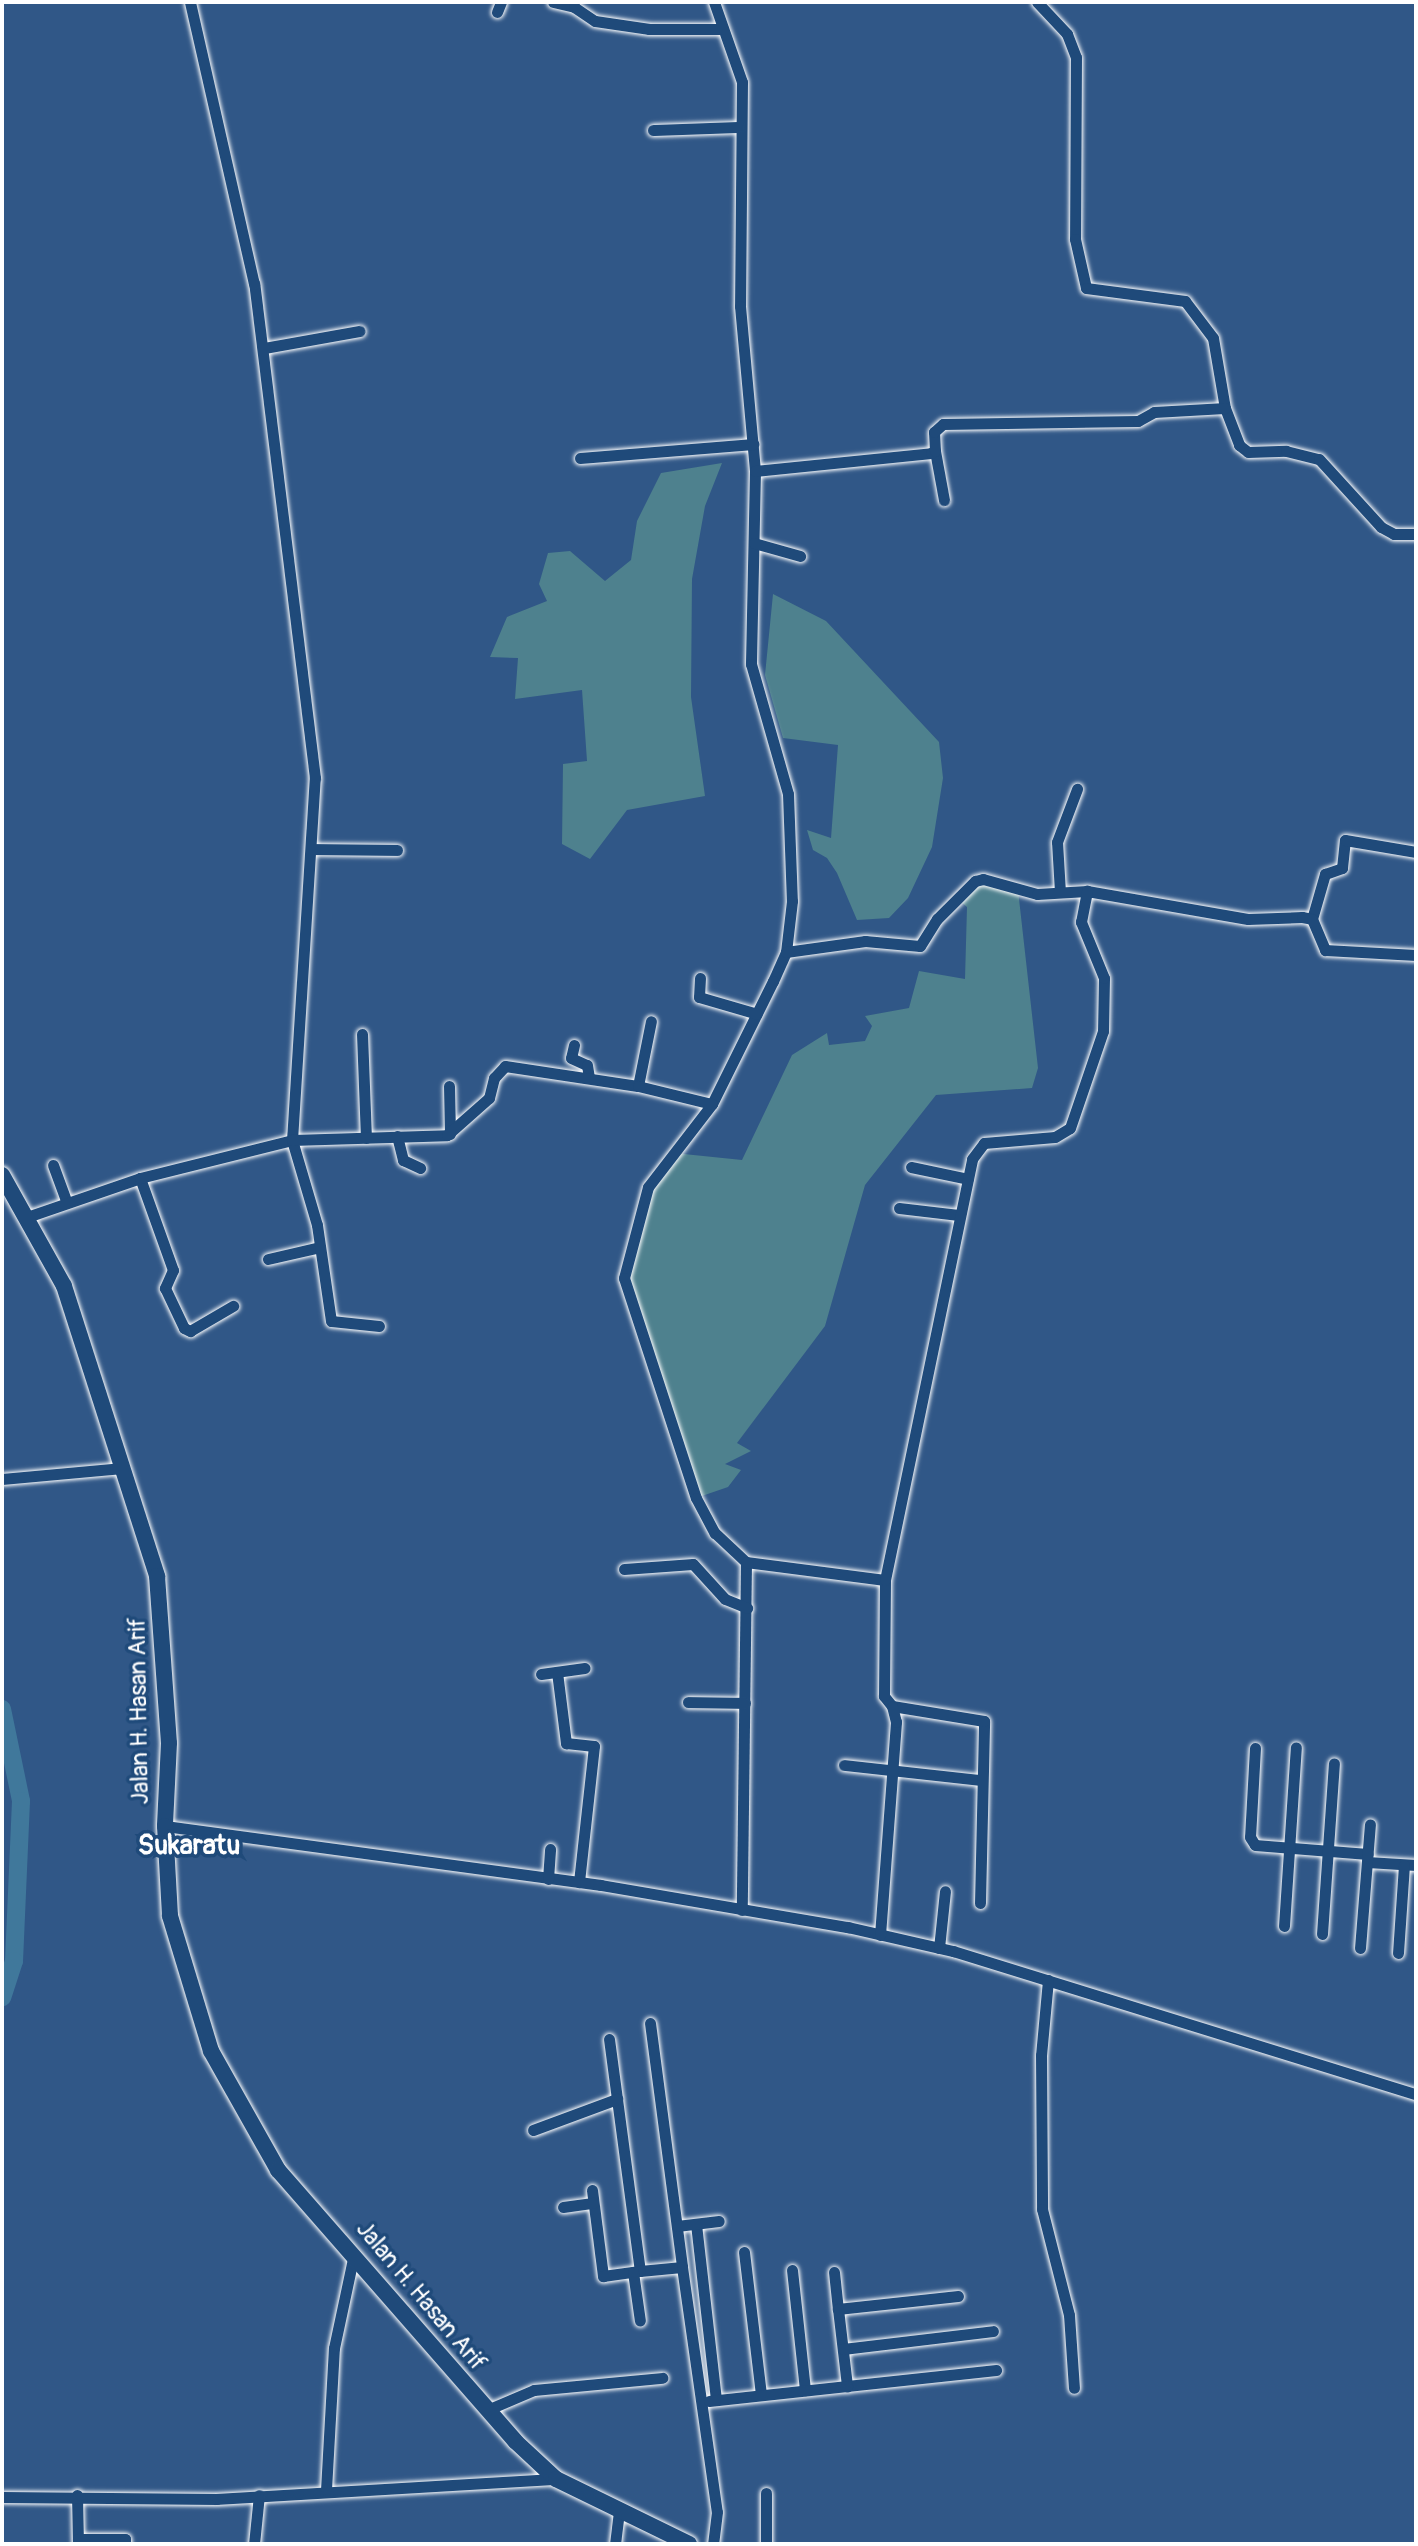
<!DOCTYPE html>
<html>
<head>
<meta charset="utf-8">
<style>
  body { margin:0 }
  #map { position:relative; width:1418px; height:2546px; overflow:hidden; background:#305787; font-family:Pangolin,sans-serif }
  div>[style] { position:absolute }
  .green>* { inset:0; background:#4e818e }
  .river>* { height:18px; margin:-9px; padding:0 9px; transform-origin:9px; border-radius:9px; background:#40789b }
  .roads { filter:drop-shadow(0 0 2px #fff) drop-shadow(0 0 2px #fff) }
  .minor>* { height:11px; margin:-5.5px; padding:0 5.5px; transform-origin:5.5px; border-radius:5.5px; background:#1f4a7a }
  .secondary>* { height:16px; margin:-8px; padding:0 8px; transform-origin:8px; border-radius:8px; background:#1f4a7a }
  span { translate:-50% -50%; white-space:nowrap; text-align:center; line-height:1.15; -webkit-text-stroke:7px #1f4a7a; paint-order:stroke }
  .street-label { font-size:24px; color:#fff }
  .quarter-label { font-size:28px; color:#fff; font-weight:700 }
  .frame { position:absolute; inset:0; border:4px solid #fff; pointer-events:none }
</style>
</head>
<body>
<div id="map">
  <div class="green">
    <i style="clip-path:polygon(722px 463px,705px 506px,692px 579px,691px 697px,705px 796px,627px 810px,590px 859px,562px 844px,563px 764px,587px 761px,582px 690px,515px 699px,518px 658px,490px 657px,507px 617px,547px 601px,539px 584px,548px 553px,570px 551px,605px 581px,631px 560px,637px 521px,661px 473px)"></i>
    <i style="clip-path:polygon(773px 594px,826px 621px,939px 742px,943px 778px,932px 847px,908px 898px,889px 918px,857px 920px,837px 873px,827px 858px,813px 850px,807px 830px,831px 838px,838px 745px,783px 738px,765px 675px)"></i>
    <i style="clip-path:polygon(979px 880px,1018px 890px,1038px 1068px,1032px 1088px,936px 1095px,865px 1185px,825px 1326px,737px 1443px,751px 1451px,725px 1464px,741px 1470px,728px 1487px,696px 1498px,624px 1287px,643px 1198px,674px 1153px,742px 1160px,792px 1055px,827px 1033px,829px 1045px,865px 1041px,872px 1026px,865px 1016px,909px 1008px,919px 971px,965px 979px,967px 907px,959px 900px)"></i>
  </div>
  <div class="river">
    <i style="left:2px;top:1709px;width:94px;rotate:78.3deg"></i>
    <i style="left:21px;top:1801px;width:160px;rotate:92.5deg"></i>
    <i style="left:14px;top:1961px;width:38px;rotate:108deg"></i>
  </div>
  <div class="roads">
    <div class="minor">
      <i style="left:553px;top:2px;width:22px;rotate:13deg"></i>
      <i style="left:574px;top:7px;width:25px;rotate:34deg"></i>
      <i style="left:595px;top:21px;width:55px;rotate:8.4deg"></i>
      <i style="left:649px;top:29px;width:74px"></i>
      <i style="left:714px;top:2px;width:85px;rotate:70.7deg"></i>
      <i style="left:742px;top:82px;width:224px;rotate:90.5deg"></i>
      <i style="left:740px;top:306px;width:166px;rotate:84.8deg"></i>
      <i style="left:755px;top:471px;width:193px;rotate:91.2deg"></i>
      <i style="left:751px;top:664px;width:135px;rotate:74.1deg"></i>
      <i style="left:788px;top:794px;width:107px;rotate:87.9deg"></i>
      <i style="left:792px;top:901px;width:51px;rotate:96.7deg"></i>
      <i style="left:786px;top:952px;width:32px;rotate:114deg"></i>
      <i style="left:773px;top:981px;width:137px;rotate:116.4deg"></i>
      <i style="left:712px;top:1104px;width:105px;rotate:127.6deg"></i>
      <i style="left:648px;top:1187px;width:94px;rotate:104.8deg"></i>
      <i style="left:624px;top:1278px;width:231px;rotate:71.9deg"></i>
      <i style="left:696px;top:1498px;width:40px;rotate:62deg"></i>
      <i style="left:715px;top:1533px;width:42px;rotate:43.1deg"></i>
      <i style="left:746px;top:1562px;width:348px;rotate:90.7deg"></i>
      <i style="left:1037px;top:2px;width:44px;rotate:46.8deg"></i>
      <i style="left:1067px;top:34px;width:25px;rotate:69deg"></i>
      <i style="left:1076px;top:57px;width:182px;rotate:90.3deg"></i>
      <i style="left:1075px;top:239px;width:50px;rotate:77.3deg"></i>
      <i style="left:1086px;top:288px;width:100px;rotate:7.5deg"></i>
      <i style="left:1185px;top:301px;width:46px;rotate:52.9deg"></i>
      <i style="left:1213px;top:338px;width:71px;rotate:80.3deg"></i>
      <i style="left:1225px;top:408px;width:40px;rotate:69deg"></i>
      <i style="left:1239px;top:445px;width:11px;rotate:38deg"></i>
      <i style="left:1248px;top:452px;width:38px;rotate:-2deg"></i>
      <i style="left:1286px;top:451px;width:34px;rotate:14deg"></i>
      <i style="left:1319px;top:459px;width:92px;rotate:47.6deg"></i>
      <i style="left:1381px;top:527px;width:15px;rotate:28deg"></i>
      <i style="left:1394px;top:534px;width:22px"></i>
      <i style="left:497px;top:12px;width:11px;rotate:-68deg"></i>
      <i style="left:653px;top:130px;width:86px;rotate:-2deg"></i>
      <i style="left:264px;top:348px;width:97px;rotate:-10.1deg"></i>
      <i style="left:935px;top:451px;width:50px;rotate:79.6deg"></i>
      <i style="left:580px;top:458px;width:174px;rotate:-4.6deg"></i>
      <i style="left:755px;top:471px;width:177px;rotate:-5.8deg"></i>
      <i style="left:931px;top:453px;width:4px;rotate:-27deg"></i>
      <i style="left:935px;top:451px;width:19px;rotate:-93deg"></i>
      <i style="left:934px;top:432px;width:12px;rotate:-42deg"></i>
      <i style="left:943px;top:424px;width:195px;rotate:-0.9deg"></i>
      <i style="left:1138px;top:421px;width:18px;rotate:-29deg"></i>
      <i style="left:1154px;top:412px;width:71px;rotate:-3.2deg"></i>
      <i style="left:754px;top:543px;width:48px;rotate:15.8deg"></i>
      <i style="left:313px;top:849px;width:84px;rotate:0.7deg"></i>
      <i style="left:1060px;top:892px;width:50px;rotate:-93.4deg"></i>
      <i style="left:1057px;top:842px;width:57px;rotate:-69.3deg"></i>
      <i style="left:1312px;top:919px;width:47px;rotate:-73.9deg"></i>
      <i style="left:1325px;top:874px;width:18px;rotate:-19deg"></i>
      <i style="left:1342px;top:868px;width:28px;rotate:-84deg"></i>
      <i style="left:1345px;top:840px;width:72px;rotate:9.6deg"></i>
      <i style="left:786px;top:952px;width:80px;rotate:-7.9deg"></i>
      <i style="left:865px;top:941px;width:55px;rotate:5.2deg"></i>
      <i style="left:920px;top:946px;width:32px;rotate:-58deg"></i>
      <i style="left:937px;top:919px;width:54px;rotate:-45deg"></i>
      <i style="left:975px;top:881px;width:8px;rotate:-14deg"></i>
      <i style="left:983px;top:879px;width:56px;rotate:15.5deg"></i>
      <i style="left:1037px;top:894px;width:50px;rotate:-3.4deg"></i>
      <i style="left:1087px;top:891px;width:163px;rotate:9.9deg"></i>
      <i style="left:1248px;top:919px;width:54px;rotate:-2.1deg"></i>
      <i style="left:1302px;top:917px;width:10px;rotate:11deg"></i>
      <i style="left:1312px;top:919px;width:34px;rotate:67deg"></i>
      <i style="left:1325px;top:950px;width:91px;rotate:3.1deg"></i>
      <i style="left:700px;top:978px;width:19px;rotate:93deg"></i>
      <i style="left:699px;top:997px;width:60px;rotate:16.3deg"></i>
      <i style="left:362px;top:1034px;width:104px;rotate:87.8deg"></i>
      <i style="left:574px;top:1045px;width:13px;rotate:103deg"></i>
      <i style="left:571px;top:1058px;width:17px;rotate:24deg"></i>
      <i style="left:587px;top:1065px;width:13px;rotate:81deg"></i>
      <i style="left:449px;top:1086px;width:48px;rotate:88.8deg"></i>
      <i style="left:638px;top:1086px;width:66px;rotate:-78.7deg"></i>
      <i style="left:397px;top:1136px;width:25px;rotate:76deg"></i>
      <i style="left:403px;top:1160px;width:19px;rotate:25deg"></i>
      <i style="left:53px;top:1165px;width:40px;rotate:69.8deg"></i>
      <i style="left:911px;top:1167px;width:58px;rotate:11.9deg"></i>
      <i style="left:140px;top:1178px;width:98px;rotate:70.3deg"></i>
      <i style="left:173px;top:1270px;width:20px;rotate:114deg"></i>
      <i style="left:165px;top:1288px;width:44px;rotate:64.6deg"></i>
      <i style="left:184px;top:1328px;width:7px;rotate:27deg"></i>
      <i style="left:190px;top:1331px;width:50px;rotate:-30.2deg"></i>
      <i style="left:899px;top:1208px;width:60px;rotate:6.7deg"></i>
      <i style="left:27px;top:1217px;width:120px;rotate:-19deg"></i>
      <i style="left:140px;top:1178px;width:157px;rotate:-14deg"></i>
      <i style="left:292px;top:1140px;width:363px;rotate:-86.4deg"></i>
      <i style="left:315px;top:778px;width:498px;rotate:-97deg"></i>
      <i style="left:254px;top:284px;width:289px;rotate:-102.8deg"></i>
      <i style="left:268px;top:1259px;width:53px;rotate:-13deg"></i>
      <i style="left:379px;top:1326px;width:48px;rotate:-174.1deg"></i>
      <i style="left:331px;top:1321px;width:97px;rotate:-98.3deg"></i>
      <i style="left:317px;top:1225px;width:89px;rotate:-106.4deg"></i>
      <i style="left:292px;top:1140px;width:155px;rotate:-1.8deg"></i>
      <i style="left:447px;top:1135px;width:56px;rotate:-41.4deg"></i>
      <i style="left:489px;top:1098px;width:21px;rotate:-76deg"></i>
      <i style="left:494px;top:1078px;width:16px;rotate:-47deg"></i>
      <i style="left:505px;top:1066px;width:134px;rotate:8.6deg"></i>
      <i style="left:638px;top:1086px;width:76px;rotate:13.7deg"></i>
      <i style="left:2px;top:1479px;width:121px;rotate:-5.2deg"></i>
      <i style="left:746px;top:1562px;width:140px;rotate:7.4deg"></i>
      <i style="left:624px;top:1569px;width:69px;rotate:-4.1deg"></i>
      <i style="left:693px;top:1564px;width:47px;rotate:47.6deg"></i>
      <i style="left:725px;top:1599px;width:24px;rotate:22deg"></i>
      <i style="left:557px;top:1672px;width:72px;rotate:82.8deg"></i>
      <i style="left:566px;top:1743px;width:28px;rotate:6deg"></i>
      <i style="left:594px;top:1746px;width:137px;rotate:96.3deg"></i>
      <i style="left:541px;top:1674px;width:44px;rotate:-7.8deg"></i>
      <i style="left:688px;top:1702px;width:57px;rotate:1deg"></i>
      <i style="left:1255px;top:1748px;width:89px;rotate:93.2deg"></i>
      <i style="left:1250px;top:1837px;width:9px;rotate:58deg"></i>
      <i style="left:1255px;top:1845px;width:113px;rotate:4.6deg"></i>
      <i style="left:844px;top:1765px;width:137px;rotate:6.3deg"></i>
      <i style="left:165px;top:1826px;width:440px;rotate:7.7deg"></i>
      <i style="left:601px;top:1885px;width:251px;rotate:9.7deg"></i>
      <i style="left:848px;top:1927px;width:108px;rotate:12.9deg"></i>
      <i style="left:953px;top:1951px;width:485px;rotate:17.2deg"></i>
      <i style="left:1367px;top:1862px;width:49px;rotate:3.5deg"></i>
      <i style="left:548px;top:1879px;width:30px;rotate:-86deg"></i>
      <i style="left:980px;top:1903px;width:182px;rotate:-88.7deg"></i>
      <i style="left:984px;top:1721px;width:93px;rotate:-170.7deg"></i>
      <i style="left:892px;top:1706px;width:13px;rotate:-129deg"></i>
      <i style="left:884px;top:1696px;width:116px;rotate:-89.5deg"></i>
      <i style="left:885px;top:1580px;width:430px;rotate:-78.3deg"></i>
      <i style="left:972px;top:1159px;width:20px;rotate:-53deg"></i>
      <i style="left:984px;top:1143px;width:71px;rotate:-4.8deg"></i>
      <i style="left:1055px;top:1137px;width:17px;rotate:-31deg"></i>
      <i style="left:1070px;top:1128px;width:102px;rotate:-71.2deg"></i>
      <i style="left:1103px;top:1031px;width:53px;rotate:-88.9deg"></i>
      <i style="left:1104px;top:978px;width:61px;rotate:-112.3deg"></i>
      <i style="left:1081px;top:922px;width:32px;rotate:-79deg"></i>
      <i style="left:1284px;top:1926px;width:179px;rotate:-86.2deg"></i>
      <i style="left:1322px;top:1934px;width:171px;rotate:-86deg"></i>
      <i style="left:880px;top:1935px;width:214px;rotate:-85.7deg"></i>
      <i style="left:896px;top:1722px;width:16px;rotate:-104deg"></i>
      <i style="left:939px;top:1948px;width:57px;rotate:-84deg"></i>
      <i style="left:1360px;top:1948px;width:124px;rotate:-85.4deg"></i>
      <i style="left:1398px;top:1953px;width:88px;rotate:-86.1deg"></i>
      <i style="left:1048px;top:1980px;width:75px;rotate:95.3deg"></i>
      <i style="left:1041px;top:2055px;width:154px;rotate:89.6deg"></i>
      <i style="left:1042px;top:2209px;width:109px;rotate:75.7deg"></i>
      <i style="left:1069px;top:2315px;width:73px;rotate:86.1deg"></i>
      <i style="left:650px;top:2023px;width:246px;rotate:82.5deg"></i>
      <i style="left:609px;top:2039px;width:234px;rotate:82.4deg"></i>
      <i style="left:640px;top:2271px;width:42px;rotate:-5.4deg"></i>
      <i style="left:682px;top:2267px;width:247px;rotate:81.9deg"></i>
      <i style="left:717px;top:2512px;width:32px;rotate:97deg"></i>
      <i style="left:533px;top:2130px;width:90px;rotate:-20.3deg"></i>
      <i style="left:592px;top:2190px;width:87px;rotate:82.7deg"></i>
      <i style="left:603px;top:2276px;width:37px;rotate:-8deg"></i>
      <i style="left:563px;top:2207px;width:30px;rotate:-8deg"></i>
      <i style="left:696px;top:2224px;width:177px;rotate:83.5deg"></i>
      <i style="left:677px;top:2226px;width:42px;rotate:-6.8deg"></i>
      <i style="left:744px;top:2252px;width:144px;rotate:83.2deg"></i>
      <i style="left:792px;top:2270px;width:121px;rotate:83.8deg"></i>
      <i style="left:633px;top:2272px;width:49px;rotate:81.9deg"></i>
      <i style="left:834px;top:2272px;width:37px;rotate:84deg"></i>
      <i style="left:958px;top:2296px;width:121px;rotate:173.8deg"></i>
      <i style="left:838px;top:2309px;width:78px;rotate:83.3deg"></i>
      <i style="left:847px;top:2386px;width:150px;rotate:-6.1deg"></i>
      <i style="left:843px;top:2349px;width:151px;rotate:-6.8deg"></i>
      <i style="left:709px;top:2401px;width:139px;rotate:-6.2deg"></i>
      <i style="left:487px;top:2410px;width:51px;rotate:-23.1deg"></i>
      <i style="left:534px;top:2390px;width:129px;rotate:-5.4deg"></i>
      <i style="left:326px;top:2490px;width:142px;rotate:-86.8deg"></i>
      <i style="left:334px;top:2348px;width:96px;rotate:-78deg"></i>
      <i style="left:766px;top:2493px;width:51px;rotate:90deg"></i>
      <i style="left:77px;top:2495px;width:49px;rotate:88.8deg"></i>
      <i style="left:2px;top:2497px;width:215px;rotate:0.5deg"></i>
      <i style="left:217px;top:2499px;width:340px;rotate:-3.4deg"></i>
      <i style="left:78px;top:2539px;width:47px"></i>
      <i style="left:125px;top:2539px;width:5px;rotate:90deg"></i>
      <i style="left:254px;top:2544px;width:49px;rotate:-84.2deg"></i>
      <i style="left:615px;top:2544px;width:32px;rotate:-83deg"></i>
    </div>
    <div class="secondary">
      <i style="left:2px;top:1175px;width:127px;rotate:60.8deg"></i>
      <i style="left:64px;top:1286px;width:305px;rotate:72.2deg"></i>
      <i style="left:157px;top:1576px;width:167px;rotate:85.9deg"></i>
      <i style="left:169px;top:1743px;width:83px;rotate:92.8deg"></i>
      <i style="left:165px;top:1826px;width:90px;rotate:86.8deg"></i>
      <i style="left:170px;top:1916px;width:141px;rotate:73.1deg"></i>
      <i style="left:211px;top:2051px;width:137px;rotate:60.6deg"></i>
      <i style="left:278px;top:2170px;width:360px;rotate:48.8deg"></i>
      <i style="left:515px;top:2441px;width:56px;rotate:42.8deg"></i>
      <i style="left:556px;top:2479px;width:148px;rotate:26deg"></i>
    </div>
  </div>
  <div class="street-label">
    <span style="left:139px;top:1711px;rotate:-91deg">Jalan H. Hasan Arif</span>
    <span style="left:421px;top:2296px;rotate:50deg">Jalan H. Hasan Arif</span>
  </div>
  <div class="quarter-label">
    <span style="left:189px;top:1846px">Sukaratu</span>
  </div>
  <div class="frame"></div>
</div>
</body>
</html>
